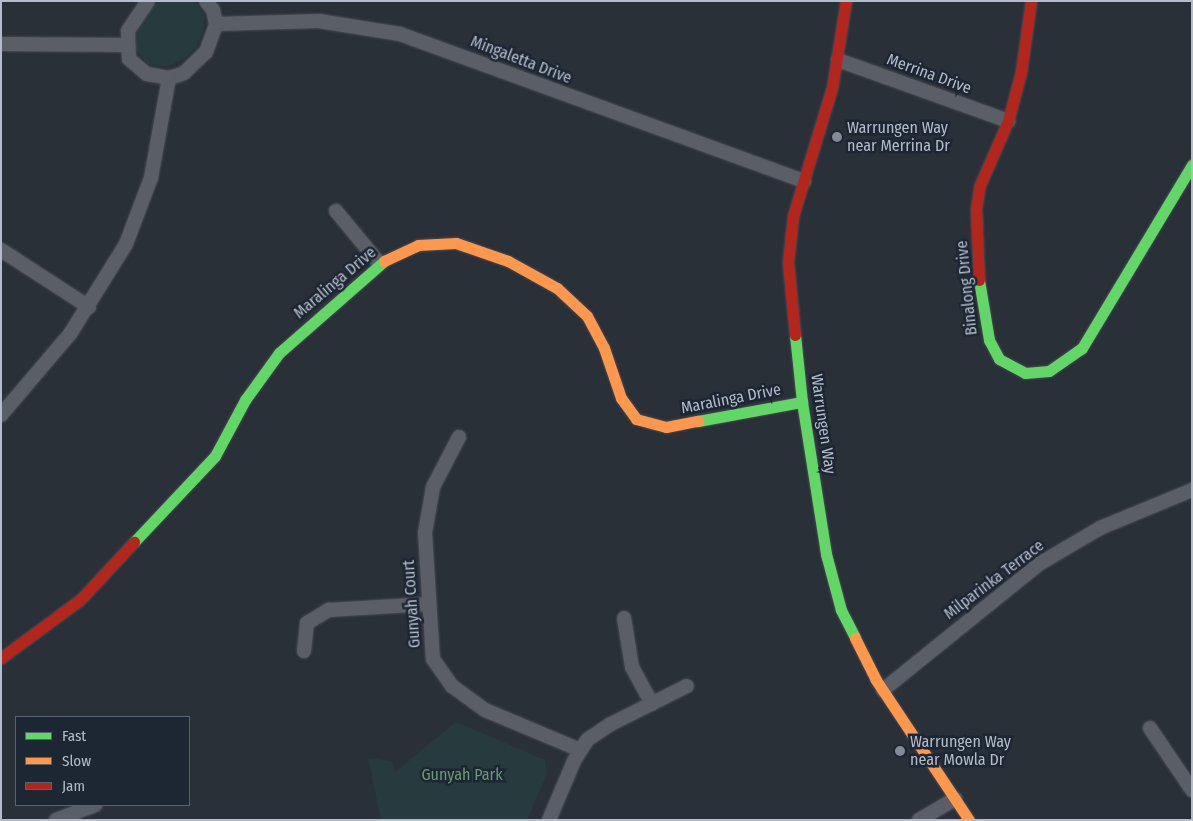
<!DOCTYPE html>
<html>
<head>
<meta charset="utf-8">
<style>
  body { margin:0 }
  #map { position:relative; width:1193px; height:821px; overflow:hidden; background:#2a3038; font-family:"Fira Sans Condensed",sans-serif }
  div>[style] { position:absolute }
  .green>* { inset:0; background:#273a3e }
  .roads { filter:drop-shadow(0 0 1px #484c53) drop-shadow(0 0 1px #484c53) }
  .street>* { height:14px; margin:-7px; padding:0 7px; transform-origin:7px; border-radius:7px; background:#5a5e66 }
  .fast>* { height:11px; margin:-5.5px; padding:0 5.5px; transform-origin:5.5px; border-radius:5.5px; background:#63d668 }
  .slow>* { height:11px; margin:-5.5px; padding:0 5.5px; transform-origin:5.5px; border-radius:5.5px; background:#ff974d }
  .jam>* { height:11px; margin:-5.5px; padding:0 5.5px; transform-origin:5.5px; border-radius:5.5px; background:#b3261e }
  .dots>* { width:14px; height:14px; translate:-50% -50%; box-sizing:border-box; border:2px solid #1d2633; border-radius:50% }
  span { translate:-50% -50%; white-space:nowrap; text-align:center; line-height:1.15; -webkit-text-stroke:5px #1d2633; paint-order:stroke }
  .street-label { font-size:16px; color:#b4bcc9 }
  .poi-label { font-size:16px; color:#b4bcc9 }
  .left { translate:0 -50%; text-align:left }
  .park-label { font-size:16px; color:#6b9a76 }
  .frame { position:absolute; inset:0; border:2px solid #b4bcc9; pointer-events:none }
  .legend { position:absolute; left:15px; top:716px; width:175px; height:90px; box-sizing:border-box; background:#1d2633; border:1px solid #59626f; margin:0; padding:6px 9px; list-style:none; font-size:15px; color:#b4bcc9 }
  .legend li { display:flex; align-items:center; gap:10px; height:25px }
  .legend b { width:25px; border:1px solid #59626f }
</style>
</head>
<body>
<div id="map">
  <div class="green">
    <i style="clip-path:polygon(195px 1px,205px 16px,203px 32px,197px 45px,188px 56px,168px 67px,147px 64px,135px 47px,139px 24px,146px 12px,158px 1px)"></i>
    <i style="clip-path:polygon(456px 722px,545px 760px,547px 774px,527px 820px,381px 820px,368px 758px,392px 761px,395px 772px)"></i>
  </div>
  <div class="roads">
    <div class="street">
      <i style="left:148px;top:1px;width:36px;rotate:124deg"></i>
      <i style="left:128px;top:31px;width:28px;rotate:88deg"></i>
      <i style="left:129px;top:59px;width:23px;rotate:40deg"></i>
      <i style="left:147px;top:74px;width:22px;rotate:10deg"></i>
      <i style="left:169px;top:78px;width:16px;rotate:-18deg"></i>
      <i style="left:184px;top:73px;width:30px;rotate:-44deg"></i>
      <i style="left:206px;top:52px;width:30px;rotate:-70deg"></i>
      <i style="left:216px;top:24px;width:14px;rotate:-102deg"></i>
      <i style="left:213px;top:10px;width:11px;rotate:-128deg"></i>
      <i style="left:216px;top:24px;width:103px;rotate:-1.7deg"></i>
      <i style="left:319px;top:21px;width:82px;rotate:9.1deg"></i>
      <i style="left:400px;top:34px;width:430px;rotate:20deg"></i>
      <i style="left:1px;top:44px;width:126px;rotate:0.5deg"></i>
      <i style="left:838px;top:60px;width:181px;rotate:19.7deg"></i>
      <i style="left:336px;top:211px;width:67px;rotate:50.4deg"></i>
      <i style="left:1px;top:250px;width:105px;rotate:32.9deg"></i>
      <i style="left:1px;top:415px;width:106px;rotate:-49.6deg"></i>
      <i style="left:70px;top:334px;width:106px;rotate:-58.1deg"></i>
      <i style="left:126px;top:244px;width:71px;rotate:-69.3deg"></i>
      <i style="left:151px;top:178px;width:102px;rotate:-79.8deg"></i>
      <i style="left:459px;top:437px;width:56px;rotate:117.5deg"></i>
      <i style="left:433px;top:487px;width:47px;rotate:99.9deg"></i>
      <i style="left:425px;top:533px;width:126px;rotate:86.4deg"></i>
      <i style="left:433px;top:659px;width:33px;rotate:55deg"></i>
      <i style="left:452px;top:686px;width:41px;rotate:36deg"></i>
      <i style="left:485px;top:710px;width:103px;rotate:22.8deg"></i>
      <i style="left:624px;top:618px;width:50px;rotate:80.7deg"></i>
      <i style="left:632px;top:667px;width:42px;rotate:61.6deg"></i>
      <i style="left:304px;top:651px;width:28px;rotate:-84deg"></i>
      <i style="left:307px;top:623px;width:26px;rotate:-31deg"></i>
      <i style="left:329px;top:610px;width:100px;rotate:-3.4deg"></i>
      <i style="left:883px;top:690px;width:201px;rotate:-38.9deg"></i>
      <i style="left:1039px;top:564px;width:71px;rotate:-30.5deg"></i>
      <i style="left:1100px;top:528px;width:100px;rotate:-22.4deg"></i>
      <i style="left:1150px;top:728px;width:75px;rotate:55.9deg"></i>
      <i style="left:56px;top:820px;width:42px;rotate:-21deg"></i>
      <i style="left:549px;top:820px;width:64px;rotate:-67deg"></i>
      <i style="left:574px;top:761px;width:25px;rotate:-58deg"></i>
      <i style="left:587px;top:740px;width:27px;rotate:-34deg"></i>
      <i style="left:609px;top:725px;width:87px;rotate:-26.6deg"></i>
      <i style="left:919px;top:820px;width:42px;rotate:-30.3deg"></i>
    </div>
    <div class="fast">
      <i style="left:979px;top:280px;width:61px;rotate:80.5deg"></i>
      <i style="left:989px;top:340px;width:21px;rotate:62deg"></i>
      <i style="left:999px;top:359px;width:30px;rotate:28deg"></i>
      <i style="left:1025px;top:373px;width:24px;rotate:-5deg"></i>
      <i style="left:1049px;top:371px;width:40px;rotate:-34.9deg"></i>
      <i style="left:1082px;top:348px;width:214px;rotate:-59deg"></i>
      <i style="left:795px;top:335px;width:67px;rotate:84deg"></i>
      <i style="left:802px;top:402px;width:154px;rotate:81deg"></i>
      <i style="left:826px;top:554px;width:58px;rotate:75deg"></i>
      <i style="left:841px;top:610px;width:31px;rotate:63deg"></i>
      <i style="left:698px;top:421px;width:106px;rotate:-10.4deg"></i>
      <i style="left:134px;top:542px;width:118px;rotate:-46.7deg"></i>
      <i style="left:215px;top:456px;width:64px;rotate:-61.8deg"></i>
      <i style="left:245px;top:400px;width:58px;rotate:-54.1deg"></i>
      <i style="left:279px;top:353px;width:140px;rotate:-41.2deg"></i>
    </div>
    <div class="slow">
      <i style="left:384px;top:261px;width:38px;rotate:-25deg"></i>
      <i style="left:418px;top:245px;width:38px;rotate:-3deg"></i>
      <i style="left:456px;top:243px;width:55px;rotate:19.1deg"></i>
      <i style="left:508px;top:261px;width:56px;rotate:28.9deg"></i>
      <i style="left:557px;top:288px;width:41px;rotate:43deg"></i>
      <i style="left:587px;top:316px;width:36px;rotate:62deg"></i>
      <i style="left:604px;top:348px;width:53px;rotate:71.2deg"></i>
      <i style="left:621px;top:398px;width:26px;rotate:54deg"></i>
      <i style="left:636px;top:419px;width:31px;rotate:15deg"></i>
      <i style="left:666px;top:427px;width:33px;rotate:-11deg"></i>
      <i style="left:855px;top:638px;width:47px;rotate:63.4deg"></i>
      <i style="left:876px;top:680px;width:168px;rotate:56.4deg"></i>
    </div>
    <div class="jam">
      <i style="left:979px;top:280px;width:71px;rotate:-92.4deg"></i>
      <i style="left:976px;top:209px;width:24px;rotate:-81deg"></i>
      <i style="left:980px;top:185px;width:70px;rotate:-66.4deg"></i>
      <i style="left:1008px;top:121px;width:51px;rotate:-75.1deg"></i>
      <i style="left:1021px;top:72px;width:72px;rotate:-82deg"></i>
      <i style="left:795px;top:335px;width:73px;rotate:-95.5deg"></i>
      <i style="left:788px;top:262px;width:46px;rotate:-83.8deg"></i>
      <i style="left:793px;top:216px;width:134px;rotate:-73.1deg"></i>
      <i style="left:832px;top:88px;width:88px;rotate:-80.9deg"></i>
      <i style="left:1px;top:658px;width:99px;rotate:-36.4deg"></i>
      <i style="left:81px;top:599px;width:78px;rotate:-47.1deg"></i>
    </div>
  </div>
  <div class="dots">
    <i style="left:837px;top:137px;background:#848b96"></i>
    <i style="left:900px;top:751px;background:#848b96"></i>
  </div>
  <div class="street-label">
    <span style="left:521px;top:60px;rotate:21deg">Mingaletta Drive</span>
    <span style="left:929px;top:74px;rotate:20deg">Merrina Drive</span>
    <span style="left:335px;top:283px;rotate:-40deg">Maralinga Drive</span>
    <span style="left:967px;top:288px;rotate:-96deg">Binalong Drive</span>
    <span style="left:731px;top:399px;rotate:-11deg">Maralinga Drive</span>
    <span style="left:823px;top:424px;rotate:82deg">Warrungen Way</span>
    <span style="left:994px;top:580px;rotate:-37deg">Milparinka Terrace</span>
    <span style="left:412px;top:604px;rotate:-94deg">Gunyah Court</span>
  </div>
  <div class="poi-label">
    <span class="left" style="left:847px;top:137px">Warrungen Way<br>near Merrina Dr</span>
    <span class="left" style="left:910px;top:751px">Warrungen Way<br>near Mowla Dr</span>
  </div>
  <div class="park-label">
    <span style="left:462px;top:775px">Gunyah Park</span>
  </div>
  <div class="frame"></div>
  <ul class="legend">
  <li><b style="height:6px;background:#63d668"></b>Fast</li>
  <li><b style="height:6px;background:#ff974d"></b>Slow</li>
  <li><b style="height:6px;background:#b3261e"></b>Jam</li>
  </ul>
</div>
</body>
</html>
